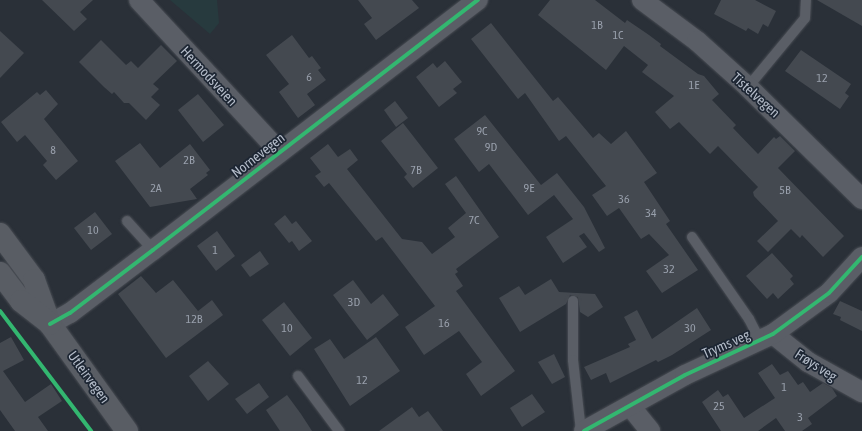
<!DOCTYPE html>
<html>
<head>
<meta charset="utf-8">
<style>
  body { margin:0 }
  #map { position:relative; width:862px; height:431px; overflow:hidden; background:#2a3038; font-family:"Asap Condensed",sans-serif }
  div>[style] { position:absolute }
  .green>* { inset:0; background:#273a3e }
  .building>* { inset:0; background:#444950 }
  .roads { filter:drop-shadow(0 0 1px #484c53) drop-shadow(0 0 1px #484c53) }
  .lane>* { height:10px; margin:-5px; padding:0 5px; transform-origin:5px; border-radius:5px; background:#5a5e66 }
  .street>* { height:20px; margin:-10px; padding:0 10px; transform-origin:10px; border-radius:10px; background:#5a5e66 }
  .secondary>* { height:22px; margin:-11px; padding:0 11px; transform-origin:11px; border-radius:11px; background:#595d64 }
  .cycleway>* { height:4px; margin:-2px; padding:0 2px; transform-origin:2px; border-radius:2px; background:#33b770 }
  span { translate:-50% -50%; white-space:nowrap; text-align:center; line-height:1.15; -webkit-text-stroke:3.5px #1d2633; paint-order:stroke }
  .number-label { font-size:12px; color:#989fab }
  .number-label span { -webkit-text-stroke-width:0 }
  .street-label { font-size:14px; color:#b4bcc9 }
</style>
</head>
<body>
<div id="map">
  <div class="green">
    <i style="clip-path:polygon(170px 0,217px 0,219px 23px,210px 34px)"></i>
  </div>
  <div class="building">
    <i style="clip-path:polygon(42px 0,93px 0,80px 12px,87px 19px,74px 31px)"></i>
    <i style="clip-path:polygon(358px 0,412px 0,419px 8px,376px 40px,364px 24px,372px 18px)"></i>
    <i style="clip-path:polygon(550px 0,595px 0,625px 23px,627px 20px,649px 35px,661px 44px,660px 46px,698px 74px,704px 76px,719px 94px,712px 100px,736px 125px,733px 128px,758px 154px,774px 137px,776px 139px,780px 136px,795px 151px,778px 168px,844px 236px,823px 257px,802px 235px,800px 238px,791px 229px,768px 252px,757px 241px,778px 221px,754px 196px,753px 192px,758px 187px,718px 146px,710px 154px,679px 122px,670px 129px,655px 112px,674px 96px,642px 72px,648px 65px,624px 46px,606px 70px,538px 15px)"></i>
    <i style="clip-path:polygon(721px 0,755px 0,776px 11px,768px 27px,763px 24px,758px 34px,748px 28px,746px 31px,714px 14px)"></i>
    <i style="clip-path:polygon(817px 0,862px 0,862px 26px)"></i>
    <i style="clip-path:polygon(491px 23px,553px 101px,558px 97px,593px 138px,599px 133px,611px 144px,626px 131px,657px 173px,644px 182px,670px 221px,666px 224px,698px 270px,662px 293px,646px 271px,669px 255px,649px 234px,641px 239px,619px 208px,607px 216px,592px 195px,606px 186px,566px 136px,559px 141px,525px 93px,518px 99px,471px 39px)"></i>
    <i style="clip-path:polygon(0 31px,24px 53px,0 78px)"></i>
    <i style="clip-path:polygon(292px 35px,309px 58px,312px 56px,321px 68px,318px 70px,326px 80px,307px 94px,315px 105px,298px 118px,279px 92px,289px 84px,266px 55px)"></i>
    <i style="clip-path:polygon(101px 40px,126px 65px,131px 61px,138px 68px,161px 45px,177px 61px,153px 84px,159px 89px,151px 97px,160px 105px,146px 120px,129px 103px,124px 103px,114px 92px,112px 94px,104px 87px,79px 62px)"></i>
    <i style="clip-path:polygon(801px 50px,851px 84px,845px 93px,849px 96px,840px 109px,785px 71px)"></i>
    <i style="clip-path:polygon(445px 61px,462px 82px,453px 89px,457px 93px,439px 107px,416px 77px,433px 63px,437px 68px)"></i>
    <i style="clip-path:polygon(46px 90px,58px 104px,44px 119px,78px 161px,56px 180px,43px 165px,47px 161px,25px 135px,17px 142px,1px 122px,37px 92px,40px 95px)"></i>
    <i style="clip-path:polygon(198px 94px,224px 125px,203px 142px,178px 110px)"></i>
    <i style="clip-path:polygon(395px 101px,408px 118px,396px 127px,384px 110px)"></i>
    <i style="clip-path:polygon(485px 115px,541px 185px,557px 173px,584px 207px,605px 248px,599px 252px,584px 233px,579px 236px,587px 247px,563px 263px,546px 237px,573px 219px,554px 195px,528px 215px,489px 164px,479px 172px,454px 139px)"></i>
    <i style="clip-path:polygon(403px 123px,438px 168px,413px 188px,404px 177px,407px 174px,381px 141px)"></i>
    <i style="clip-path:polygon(140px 143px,160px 168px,190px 144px,210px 170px,206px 173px,208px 175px,190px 189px,197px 199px,150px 207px,115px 161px)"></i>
    <i style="clip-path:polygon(328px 144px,338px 157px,350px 149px,358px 160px,347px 169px,402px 239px,422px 242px,432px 254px,455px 237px,448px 228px,466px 213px,445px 184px,456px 176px,499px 237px,456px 269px,458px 272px,455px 274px,463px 286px,456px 291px,515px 371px,481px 396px,466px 374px,482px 362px,459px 331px,424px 355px,405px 327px,435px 306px,382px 237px,376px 241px,329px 183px,324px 187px,315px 176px,321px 172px,310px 158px)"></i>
    <i style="clip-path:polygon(95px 212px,112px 234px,91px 250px,74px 228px)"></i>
    <i style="clip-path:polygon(285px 215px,292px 224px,296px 221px,312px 241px,299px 251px,292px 241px,289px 243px,274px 224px)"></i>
    <i style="clip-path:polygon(217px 231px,235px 256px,216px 271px,197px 246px)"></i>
    <i style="clip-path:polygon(260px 251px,269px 264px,250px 277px,241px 265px)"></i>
    <i style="clip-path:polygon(772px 253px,793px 276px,790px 279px,794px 284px,778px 299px,773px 293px,767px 299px,746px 276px)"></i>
    <i style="clip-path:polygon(141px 276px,156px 293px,173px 280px,198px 311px,212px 300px,223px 315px,166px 358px,118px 294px)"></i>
    <i style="clip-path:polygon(551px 279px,559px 292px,595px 294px,603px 307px,588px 317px,580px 312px,578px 297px,570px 295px,566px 304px,520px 332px,499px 298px,519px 286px,525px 295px)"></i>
    <i style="clip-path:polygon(353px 280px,371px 304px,383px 294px,399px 315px,367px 340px,333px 295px)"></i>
    <i style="clip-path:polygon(840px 301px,862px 311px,862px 331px,840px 320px,841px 317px,833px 314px)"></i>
    <i style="clip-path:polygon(284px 302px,312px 338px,290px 356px,262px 320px)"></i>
    <i style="clip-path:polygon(697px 308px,711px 330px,672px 355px,658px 362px,656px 360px,610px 383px,606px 373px,591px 380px,584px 367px,630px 347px,628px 344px,636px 340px,624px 317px,637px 310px,652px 339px)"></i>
    <i style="clip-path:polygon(11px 337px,24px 360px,3px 371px,25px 402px,51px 384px,62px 401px,38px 417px,48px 431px,15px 431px,0 410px,0 343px)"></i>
    <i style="clip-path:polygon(376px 337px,400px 371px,350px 406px,314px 349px,330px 339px,344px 359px)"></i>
    <i style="clip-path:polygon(554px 354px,565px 377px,552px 384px,538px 362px)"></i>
    <i style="clip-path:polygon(208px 361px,229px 384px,208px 401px,189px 376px)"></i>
    <i style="clip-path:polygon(772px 364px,780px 375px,788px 371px,798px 385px,803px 382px,810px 392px,823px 383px,832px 388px,837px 396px,808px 418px,812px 424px,802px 431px,785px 431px,776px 418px,758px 431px,721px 431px,702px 402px,718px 390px,723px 397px,728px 394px,744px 418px,775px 398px,758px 373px)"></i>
    <i style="clip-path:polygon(259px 383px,269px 397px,247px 414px,235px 399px)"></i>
    <i style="clip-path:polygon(532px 394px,545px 412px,522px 427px,510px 408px)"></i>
    <i style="clip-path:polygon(287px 395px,301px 414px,312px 431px,280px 431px,266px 410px)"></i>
    <i style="clip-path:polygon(412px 407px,419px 417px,428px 411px,443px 431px,379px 431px)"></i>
  </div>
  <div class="roads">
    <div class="lane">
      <i style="left:748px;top:87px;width:89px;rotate:-50.4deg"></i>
      <i style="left:805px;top:18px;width:18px;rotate:-87deg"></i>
      <i style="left:127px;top:221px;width:39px;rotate:48deg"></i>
      <i style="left:692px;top:237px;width:100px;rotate:55.2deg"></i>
      <i style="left:749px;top:319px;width:25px;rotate:63deg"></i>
      <i style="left:573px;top:301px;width:59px;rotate:90deg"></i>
      <i style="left:573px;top:360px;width:71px;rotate:83.6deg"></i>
      <i style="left:298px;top:376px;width:69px;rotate:53.3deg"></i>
    </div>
    <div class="street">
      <i style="left:139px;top:0;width:207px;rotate:47.2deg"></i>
      <i style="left:642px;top:0;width:69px;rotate:36.7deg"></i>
      <i style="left:697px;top:41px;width:69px;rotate:42deg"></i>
      <i style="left:748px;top:87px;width:160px;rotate:44.5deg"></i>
      <i style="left:50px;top:324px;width:23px;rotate:-29deg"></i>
      <i style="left:70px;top:313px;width:104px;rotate:-37.2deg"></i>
      <i style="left:153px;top:250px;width:410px;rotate:-37.6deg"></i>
      <i style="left:773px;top:334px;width:45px;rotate:38.7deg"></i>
      <i style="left:808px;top:362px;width:62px;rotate:29.1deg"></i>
      <i style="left:630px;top:406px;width:32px;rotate:51deg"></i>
      <i style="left:584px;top:431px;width:115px;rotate:-29deg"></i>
      <i style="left:685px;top:375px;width:97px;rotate:-25deg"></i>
      <i style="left:773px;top:334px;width:69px;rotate:-36.2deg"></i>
      <i style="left:829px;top:293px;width:49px;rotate:-47.5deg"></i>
    </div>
    <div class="secondary">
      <i style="left:0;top:234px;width:57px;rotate:53.5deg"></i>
      <i style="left:34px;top:280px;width:47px;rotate:70deg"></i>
      <i style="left:50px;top:324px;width:132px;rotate:54.3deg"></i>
      <i style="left:0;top:273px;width:35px;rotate:53deg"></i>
      <i style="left:21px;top:301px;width:37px;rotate:38deg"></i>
    </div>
  </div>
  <div class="cycleway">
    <i style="left:0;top:311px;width:151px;rotate:52.8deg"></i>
    <i style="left:50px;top:324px;width:23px;rotate:-29deg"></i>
    <i style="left:70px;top:313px;width:104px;rotate:-37.2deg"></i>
    <i style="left:153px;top:250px;width:410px;rotate:-37.6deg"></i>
    <i style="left:584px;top:431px;width:115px;rotate:-29deg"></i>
    <i style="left:685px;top:375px;width:97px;rotate:-25deg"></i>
    <i style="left:773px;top:334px;width:69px;rotate:-36.2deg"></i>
    <i style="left:829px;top:293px;width:49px;rotate:-47.5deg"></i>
  </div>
  <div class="number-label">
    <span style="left:597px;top:26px">1B</span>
    <span style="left:618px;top:36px">1C</span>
    <span style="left:309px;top:78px">6</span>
    <span style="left:822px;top:79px">12</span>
    <span style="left:694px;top:86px">1E</span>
    <span style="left:482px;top:132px">9C</span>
    <span style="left:491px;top:148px">9D</span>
    <span style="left:53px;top:151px">8</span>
    <span style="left:189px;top:161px">2B</span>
    <span style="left:416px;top:171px">7B</span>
    <span style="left:156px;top:189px">2A</span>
    <span style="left:529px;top:189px">9E</span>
    <span style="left:785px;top:191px">5B</span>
    <span style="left:624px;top:200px">36</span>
    <span style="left:651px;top:214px">34</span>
    <span style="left:474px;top:221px">7C</span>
    <span style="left:93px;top:231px">10</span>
    <span style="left:215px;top:251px">1</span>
    <span style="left:669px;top:270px">32</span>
    <span style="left:354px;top:303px">3D</span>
    <span style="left:194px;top:320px">12B</span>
    <span style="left:444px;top:324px">16</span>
    <span style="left:287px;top:329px">10</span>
    <span style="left:690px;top:329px">30</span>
    <span style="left:362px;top:381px">12</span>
    <span style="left:784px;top:388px">1</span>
    <span style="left:719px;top:407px">25</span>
    <span style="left:800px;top:418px">3</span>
  </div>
  <div class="street-label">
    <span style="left:209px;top:76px;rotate:47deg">Hermodsveien</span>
    <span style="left:756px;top:95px;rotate:42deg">Tistelvegen</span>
    <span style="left:258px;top:155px;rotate:-38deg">Nornevegen</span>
    <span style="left:726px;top:344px;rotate:-24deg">Tryms veg</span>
    <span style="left:816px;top:365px;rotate:33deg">Frøys veg</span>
    <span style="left:89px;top:377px;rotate:54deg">Utleirvegen</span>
  </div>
</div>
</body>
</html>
